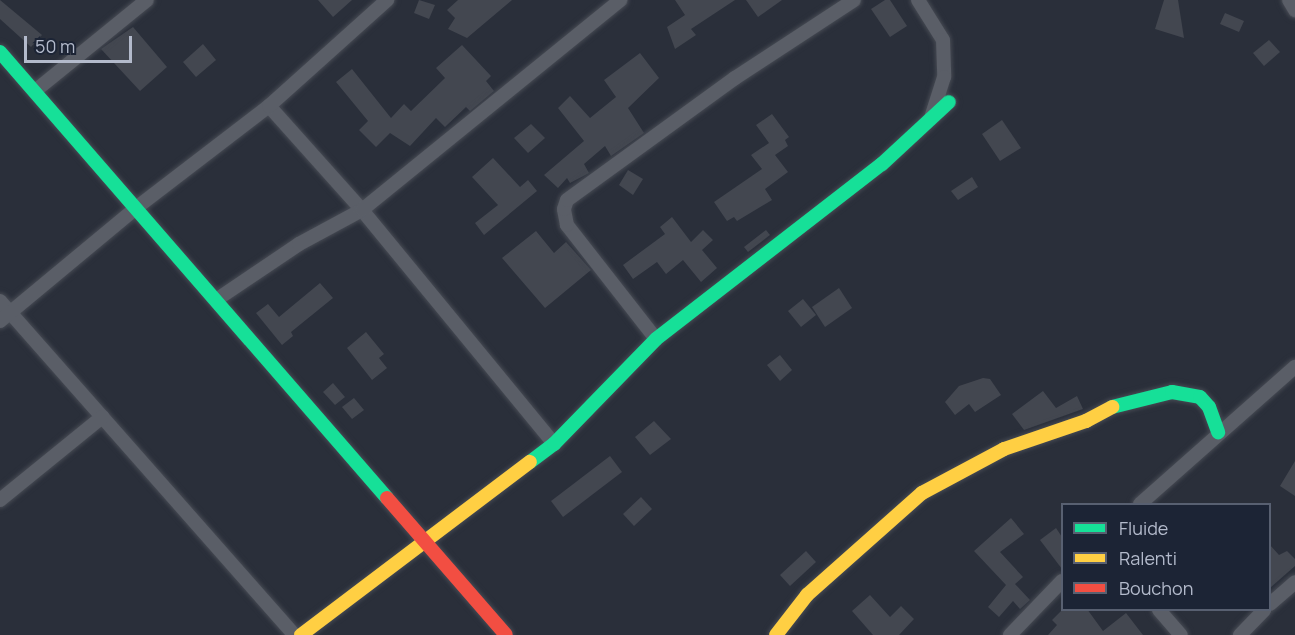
<!DOCTYPE html>
<html>
<head>
<meta charset="utf-8">
<style>
  body { margin:0 }
  #map { position:relative; width:1295px; height:635px; overflow:hidden; background:#2a2f3a; font-family:Manrope,sans-serif }
  div>[style] { position:absolute }
  .building>* { inset:0; background:#434750 }
  .roads { filter:drop-shadow(0 0 2px #464a53) drop-shadow(0 0 2px #464a53) }
  .street>* { height:14px; margin:-7px; padding:0 7px; transform-origin:7px; border-radius:7px; background:#5a5e67 }
  .fast>* { height:14px; margin:-7px; padding:0 7px; transform-origin:7px; border-radius:7px; background:#16e098 }
  .slow>* { height:14px; margin:-7px; padding:0 7px; transform-origin:7px; border-radius:7px; background:#ffcf43 }
  .jam>* { height:14px; margin:-7px; padding:0 7px; transform-origin:7px; border-radius:7px; background:#f24e42 }
  span { translate:-50% -50%; white-space:nowrap; text-align:center; line-height:1.15; -webkit-text-stroke:6px #1c2435; paint-order:stroke }
  .legend { position:absolute; left:1061px; top:503px; width:210px; height:108px; box-sizing:border-box; background:#1c2435; border:2px solid #586071; margin:0; padding:8px 10px; list-style:none; font-size:18px; color:#b3bacb }
  .legend li { display:flex; align-items:center; gap:12px; height:30px }
  .legend b { width:30px; border:2px solid #586071 }
  .scale { position:absolute; left:24px; top:36px; width:108px; height:27px; box-sizing:border-box; border:3px solid #b3bacb; border-top:0; padding-left:8px; font-size:18px; line-height:21px; white-space:nowrap; color:#b3bacb; -webkit-text-stroke:4px #1c2435; paint-order:stroke }
</style>
</head>
<body>
<div id="map">
  <div class="building">
    <i style="clip-path:polygon(0 0,42px 35px,31px 47px,0 19px)"></i>
    <i style="clip-path:polygon(318px 0,352px 0,333px 17px)"></i>
    <i style="clip-path:polygon(419px 0,435px 5px,429px 19px,414px 13px)"></i>
    <i style="clip-path:polygon(458px 0,512px 0,467px 38px,448px 29px,455px 18px,447px 10px)"></i>
    <i style="clip-path:polygon(675px 0,735px 0,691px 29px,696px 35px,675px 49px,667px 27px,685px 15px)"></i>
    <i style="clip-path:polygon(746px 0,782px 0,758px 17px)"></i>
    <i style="clip-path:polygon(885px 0,890px 0,907px 26px,890px 37px,871px 9px)"></i>
    <i style="clip-path:polygon(1164px 0,1178px 0,1184px 38px,1155px 29px)"></i>
    <i style="clip-path:polygon(1225px 13px,1244px 21px,1239px 32px,1220px 24px)"></i>
    <i style="clip-path:polygon(133px 27px,167px 67px,140px 91px,101px 49px)"></i>
    <i style="clip-path:polygon(1269px 40px,1280px 52px,1264px 66px,1253px 53px)"></i>
    <i style="clip-path:polygon(203px 44px,216px 60px,196px 77px,183px 62px)"></i>
    <i style="clip-path:polygon(462px 45px,491px 76px,486px 81px,494px 91px,470px 111px,466px 107px,445px 127px,436px 118px,410px 146px,390px 133px,376px 147px,359px 130px,368px 121px,336px 82px,352px 69px,391px 118px,404px 104px,411px 111px,445px 78px,436px 68px)"></i>
    <i style="clip-path:polygon(640px 53px,659px 78px,628px 108px,644px 133px,611px 156px,605px 146px,584px 164px,589px 173px,570px 183px,567px 178px,558px 188px,544px 175px,584px 141px,558px 108px,570px 96px,590px 118px,616px 97px,604px 80px)"></i>
    <i style="clip-path:polygon(772px 114px,789px 137px,785px 140px,788px 146px,775px 155px,788px 172px,765px 189px,772px 200px,737px 221px,734px 217px,727px 221px,714px 202px,762px 169px,751px 155px,769px 143px,756px 125px)"></i>
    <i style="clip-path:polygon(1002px 120px,1021px 148px,1000px 161px,982px 134px)"></i>
    <i style="clip-path:polygon(531px 124px,545px 138px,528px 153px,514px 138px)"></i>
    <i style="clip-path:polygon(493px 158px,520px 187px,528px 180px,537px 191px,484px 235px,475px 223px,498px 205px,472px 177px)"></i>
    <i style="clip-path:polygon(628px 170px,643px 179px,633px 195px,619px 185px)"></i>
    <i style="clip-path:polygon(972px 177px,978px 187px,958px 200px,951px 191px)"></i>
    <i style="clip-path:polygon(672px 217px,691px 242px,703px 230px,713px 240px,702px 250px,717px 268px,701px 282px,683px 260px,666px 274px,657px 262px,633px 279px,623px 265px,665px 234px,660px 227px)"></i>
    <i style="clip-path:polygon(766px 230px,770px 235px,748px 252px,744px 247px)"></i>
    <i style="clip-path:polygon(536px 231px,554px 253px,566px 242px,591px 270px,545px 308px,502px 258px)"></i>
    <i style="clip-path:polygon(320px 283px,333px 298px,291px 332px,293px 336px,282px 345px,256px 313px,268px 304px,279px 317px)"></i>
    <i style="clip-path:polygon(839px 288px,852px 308px,825px 327px,812px 307px)"></i>
    <i style="clip-path:polygon(803px 299px,816px 315px,801px 327px,788px 311px)"></i>
    <i style="clip-path:polygon(366px 332px,384px 354px,379px 358px,387px 368px,372px 380px,347px 348px)"></i>
    <i style="clip-path:polygon(780px 355px,792px 370px,780px 381px,767px 365px)"></i>
    <i style="clip-path:polygon(983px 378px,990px 379px,1001px 395px,975px 412px,969px 404px,955px 415px,945px 402px,959px 386px)"></i>
    <i style="clip-path:polygon(333px 383px,345px 397px,335px 405px,323px 392px)"></i>
    <i style="clip-path:polygon(1043px 391px,1056px 408px,1077px 396px,1083px 409px,1024px 430px,1012px 414px)"></i>
    <i style="clip-path:polygon(354px 398px,364px 410px,352px 419px,342px 407px)"></i>
    <i style="clip-path:polygon(654px 421px,671px 439px,650px 455px,635px 437px)"></i>
    <i style="clip-path:polygon(610px 456px,622px 472px,563px 517px,551px 501px)"></i>
    <i style="clip-path:polygon(1295px 461px,1295px 496px,1280px 486px)"></i>
    <i style="clip-path:polygon(641px 497px,652px 509px,634px 526px,623px 514px)"></i>
    <i style="clip-path:polygon(1011px 518px,1024px 534px,1000px 552px,1023px 577px,1015px 584px,1030px 600px,1020px 609px,1013px 601px,999px 617px,988px 607px,1006px 585px,974px 551px)"></i>
    <i style="clip-path:polygon(1056px 528px,1062px 537px,1062px 569px,1040px 540px)"></i>
    <i style="clip-path:polygon(1269px 544px,1279px 555px,1287px 551px,1295px 559px,1295px 566px,1269px 589px)"></i>
    <i style="clip-path:polygon(806px 551px,816px 562px,790px 586px,780px 575px)"></i>
    <i style="clip-path:polygon(870px 595px,890px 617px,901px 606px,914px 619px,899px 635px,873px 635px,852px 611px)"></i>
    <i style="clip-path:polygon(1063px 609px,1087px 609px,1103px 631px,1126px 613px,1143px 635px,1048px 635px,1057px 625px,1052px 620px)"></i>
  </div>
  <div class="roads">
    <div class="street">
      <i style="left:918px;top:0;width:47px;rotate:58deg"></i>
      <i style="left:943px;top:40px;width:37px;rotate:88deg"></i>
      <i style="left:944px;top:77px;width:43px;rotate:107.6deg"></i>
      <i style="left:1289px;top:0;width:12px;rotate:59deg"></i>
      <i style="left:35px;top:91px;width:144px;rotate:-39.1deg"></i>
      <i style="left:269px;top:106px;width:140px;rotate:48.2deg"></i>
      <i style="left:362px;top:210px;width:303px;rotate:50.6deg"></i>
      <i style="left:216px;top:300px;width:100px;rotate:-34deg"></i>
      <i style="left:299px;top:244px;width:72px;rotate:-28.4deg"></i>
      <i style="left:362px;top:210px;width:333px;rotate:-39.1deg"></i>
      <i style="left:0;top:301px;width:445px;rotate:48.6deg"></i>
      <i style="left:0;top:321px;width:177px;rotate:-39.7deg"></i>
      <i style="left:136px;top:208px;width:168px;rotate:-37.5deg"></i>
      <i style="left:269px;top:106px;width:159px;rotate:-41.9deg"></i>
      <i style="left:656px;top:339px;width:145px;rotate:-128deg"></i>
      <i style="left:567px;top:225px;width:16px;rotate:-101deg"></i>
      <i style="left:564px;top:209px;width:9px;rotate:-72deg"></i>
      <i style="left:567px;top:200px;width:208px;rotate:-36deg"></i>
      <i style="left:735px;top:78px;width:142px;rotate:-33.2deg"></i>
      <i style="left:0;top:500px;width:132px;rotate:-39.1deg"></i>
      <i style="left:1140px;top:504px;width:207px;rotate:-41.5deg"></i>
      <i style="left:1270px;top:604px;width:33px;rotate:-41deg"></i>
      <i style="left:1159px;top:610px;width:33px;rotate:49deg"></i>
      <i style="left:1010px;top:635px;width:75px;rotate:-46.1deg"></i>
      <i style="left:1240px;top:635px;width:35px;rotate:-46deg"></i>
    </div>
    <div class="fast">
      <i style="left:0;top:52px;width:590px;rotate:49.05deg"></i>
      <i style="left:1112px;top:407px;width:62px;rotate:-14deg"></i>
      <i style="left:1172px;top:392px;width:28px;rotate:10deg"></i>
      <i style="left:1200px;top:397px;width:13px;rotate:48deg"></i>
      <i style="left:1209px;top:407px;width:27px;rotate:70deg"></i>
      <i style="left:530px;top:462px;width:30px;rotate:-37deg"></i>
      <i style="left:554px;top:444px;width:146px;rotate:-45.8deg"></i>
      <i style="left:656px;top:339px;width:286px;rotate:-37.8deg"></i>
      <i style="left:882px;top:164px;width:91px;rotate:-42.8deg"></i>
    </div>
    <div class="slow">
      <i style="left:301px;top:635px;width:287px;rotate:-37.1deg"></i>
      <i style="left:776px;top:635px;width:51px;rotate:-52.2deg"></i>
      <i style="left:807px;top:595px;width:154px;rotate:-41.6deg"></i>
      <i style="left:922px;top:493px;width:93px;rotate:-28.2deg"></i>
      <i style="left:1004px;top:449px;width:87px;rotate:-18.9deg"></i>
      <i style="left:1086px;top:421px;width:30px;rotate:-28deg"></i>
    </div>
    <div class="jam">
      <i style="left:387px;top:498px;width:181px;rotate:49deg"></i>
    </div>
  </div>
  <ul class="legend">
  <li><b style="height:8px;background:#16e098"></b>Fluide</li>
  <li><b style="height:8px;background:#ffcf43"></b>Ralenti</li>
  <li><b style="height:8px;background:#f24e42"></b>Bouchon</li>
  </ul>
  <div class="scale">50 m</div>
</div>
</body>
</html>
